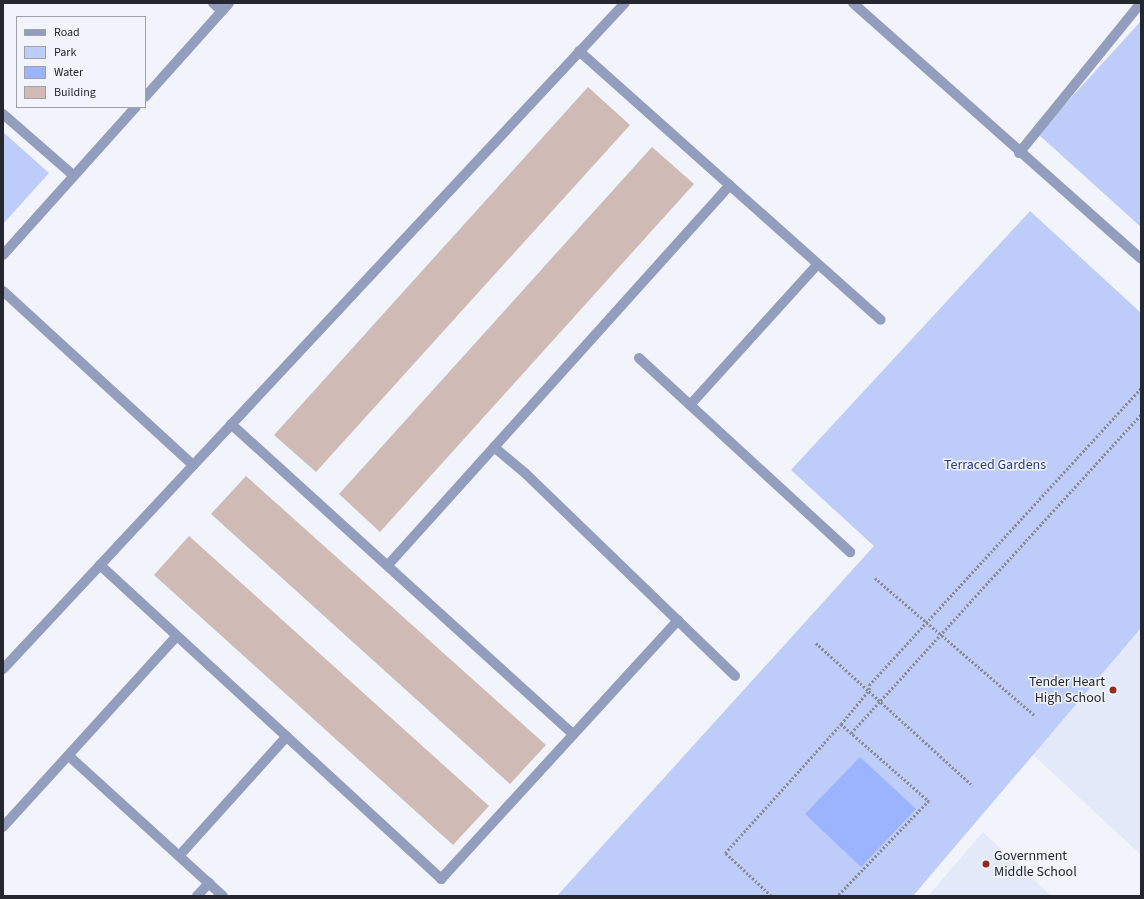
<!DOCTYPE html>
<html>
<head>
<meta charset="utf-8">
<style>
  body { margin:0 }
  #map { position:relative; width:1144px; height:899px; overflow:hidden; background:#f1f4fb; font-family:"Source Sans 3",sans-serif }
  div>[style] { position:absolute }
  .built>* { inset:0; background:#e3e9f8 }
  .green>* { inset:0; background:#bdccf8 }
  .water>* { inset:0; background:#9cb3fe }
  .building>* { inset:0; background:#d0bab6 }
  .path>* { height:2.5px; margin-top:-1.25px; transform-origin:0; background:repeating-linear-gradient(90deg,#888b92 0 2px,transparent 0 4px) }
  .minor>* { height:10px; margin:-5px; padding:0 5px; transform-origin:5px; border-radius:5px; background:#939ebf }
  .dots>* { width:11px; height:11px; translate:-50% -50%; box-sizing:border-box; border:2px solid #f1f4fb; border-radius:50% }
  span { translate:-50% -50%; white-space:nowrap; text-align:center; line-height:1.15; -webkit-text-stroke:3px #f1f4fb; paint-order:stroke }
  .park-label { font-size:14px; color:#29398d }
  .poi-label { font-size:14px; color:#25272e }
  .right { translate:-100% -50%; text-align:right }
  .left { translate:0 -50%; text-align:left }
  .frame { position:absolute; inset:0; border:4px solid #25272e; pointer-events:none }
  .legend { position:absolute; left:16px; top:16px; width:130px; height:92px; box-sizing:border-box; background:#f1f4fb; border:1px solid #9fa2a9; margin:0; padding:5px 7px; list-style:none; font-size:12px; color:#25272e }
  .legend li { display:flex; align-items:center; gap:8px; height:20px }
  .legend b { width:20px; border:1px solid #9fa2a9 }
</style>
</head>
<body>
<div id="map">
  <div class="built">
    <i style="clip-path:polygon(1141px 629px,1141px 855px,1029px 751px)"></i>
    <i style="clip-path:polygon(983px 832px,1051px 896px,928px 896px)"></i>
  </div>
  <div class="green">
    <i style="clip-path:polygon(1141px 21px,1141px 227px,1038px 134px)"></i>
    <i style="clip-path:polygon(3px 132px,49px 173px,3px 224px)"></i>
    <i style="clip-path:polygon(1030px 211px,1141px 313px,1141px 628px,913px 896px,557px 896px,874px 546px,791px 470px)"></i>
  </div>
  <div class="water">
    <i style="clip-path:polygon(860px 757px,916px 809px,861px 867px,805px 814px)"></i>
  </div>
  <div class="building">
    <i style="clip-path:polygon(588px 87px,630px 125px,316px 472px,274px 435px)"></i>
    <i style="clip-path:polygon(652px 147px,694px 184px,380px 532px,339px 494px)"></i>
    <i style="clip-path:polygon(246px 476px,546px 745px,510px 784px,211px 514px)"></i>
    <i style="clip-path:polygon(189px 536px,489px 806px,453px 845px,154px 575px)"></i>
  </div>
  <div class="path">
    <i style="left:875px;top:578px;width:210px;rotate:40.7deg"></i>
    <i style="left:816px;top:643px;width:212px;rotate:42.3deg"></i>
    <i style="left:841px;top:724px;width:44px;rotate:-50.5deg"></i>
    <i style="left:869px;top:690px;width:5px;rotate:-90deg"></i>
    <i style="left:869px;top:685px;width:403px;rotate:-47.5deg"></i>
    <i style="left:851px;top:733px;width:431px;rotate:-47.7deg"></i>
    <i style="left:771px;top:896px;width:63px;rotate:-136.9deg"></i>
    <i style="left:725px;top:853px;width:173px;rotate:-48deg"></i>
    <i style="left:841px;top:724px;width:117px;rotate:41.2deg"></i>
    <i style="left:929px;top:801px;width:132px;rotate:133.8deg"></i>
  </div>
  <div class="minor">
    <i style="left:213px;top:3px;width:12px;rotate:42deg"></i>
    <i style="left:853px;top:3px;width:385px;rotate:41.6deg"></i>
    <i style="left:579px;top:51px;width:404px;rotate:41.7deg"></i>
    <i style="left:145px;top:97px;width:126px;rotate:-48.2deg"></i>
    <i style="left:3px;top:114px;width:94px;rotate:41.1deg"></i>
    <i style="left:1019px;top:153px;width:193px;rotate:-50.9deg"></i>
    <i style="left:3px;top:255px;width:199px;rotate:-48.1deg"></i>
    <i style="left:3px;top:291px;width:258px;rotate:42.5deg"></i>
    <i style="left:639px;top:358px;width:287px;rotate:42.6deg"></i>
    <i style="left:690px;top:405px;width:190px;rotate:-47.8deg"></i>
    <i style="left:231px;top:424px;width:462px;rotate:42.2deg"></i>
    <i style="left:494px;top:447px;width:40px;rotate:40deg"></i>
    <i style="left:525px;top:473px;width:292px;rotate:44deg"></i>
    <i style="left:100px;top:565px;width:464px;rotate:42.6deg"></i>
    <i style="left:441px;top:879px;width:351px;rotate:-47.5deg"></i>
    <i style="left:388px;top:565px;width:511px;rotate:-48.01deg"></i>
    <i style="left:3px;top:669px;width:911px;rotate:-46.96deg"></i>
    <i style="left:69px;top:756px;width:208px;rotate:42.3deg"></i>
    <i style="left:3px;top:827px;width:258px;rotate:-47.7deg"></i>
    <i style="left:179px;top:856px;width:161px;rotate:-48deg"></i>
    <i style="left:197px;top:896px;width:18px;rotate:-47deg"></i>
  </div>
  <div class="dots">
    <i style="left:1113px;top:690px;background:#952b1d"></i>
    <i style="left:986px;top:864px;background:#952b1d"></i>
  </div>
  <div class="park-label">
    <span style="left:995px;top:465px">Terraced Gardens</span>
  </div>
  <div class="poi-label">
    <span class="right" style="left:1105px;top:690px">Tender Heart<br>High School</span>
    <span class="left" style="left:994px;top:864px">Government<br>Middle School</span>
  </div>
  <div class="frame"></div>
  <ul class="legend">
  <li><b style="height:5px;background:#939ebf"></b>Road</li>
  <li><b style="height:11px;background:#bdccf8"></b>Park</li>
  <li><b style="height:11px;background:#9cb3fe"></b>Water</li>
  <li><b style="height:11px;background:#d0bab6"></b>Building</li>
  </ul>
</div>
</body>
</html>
